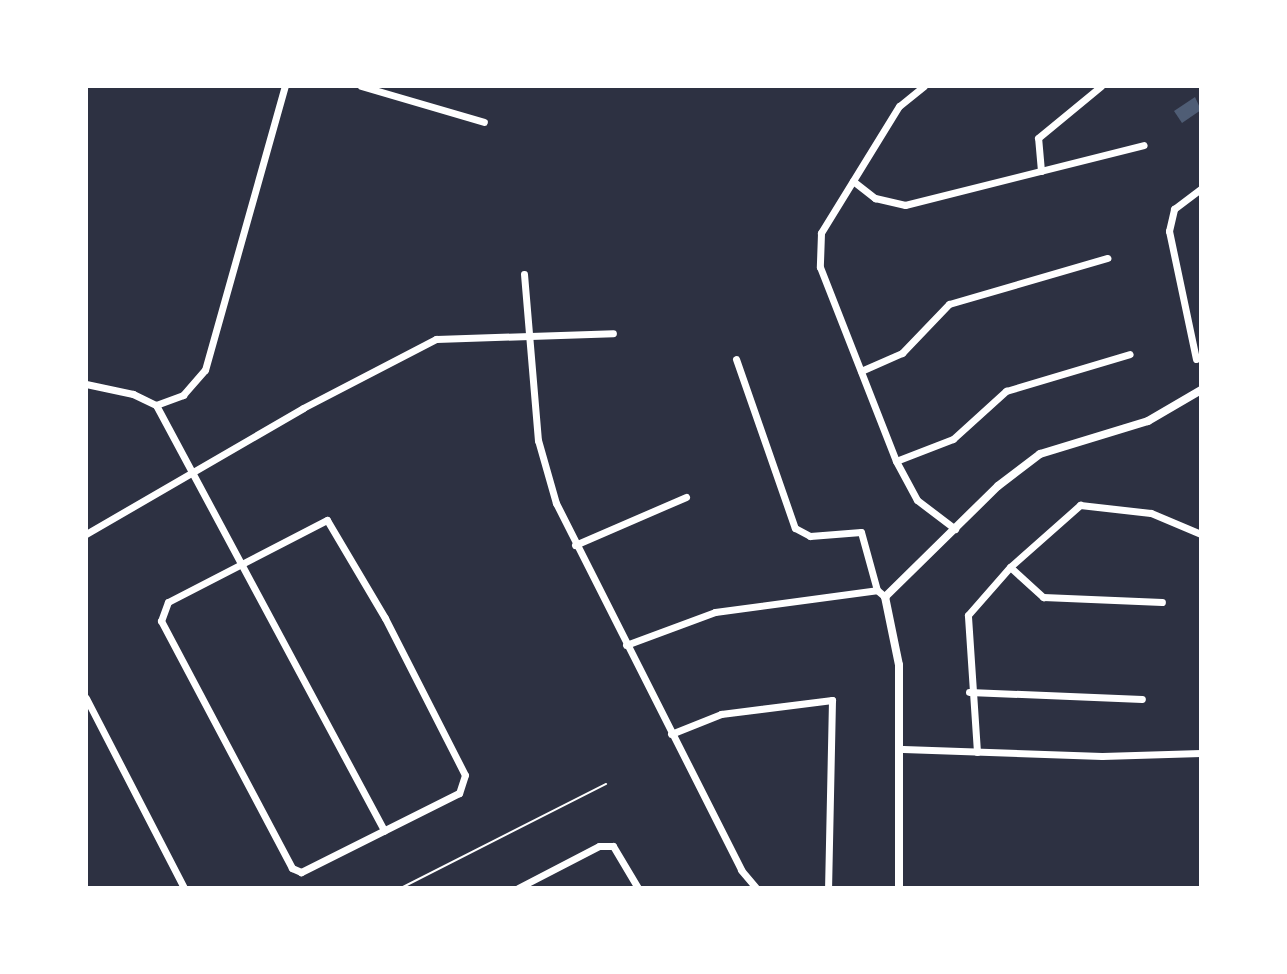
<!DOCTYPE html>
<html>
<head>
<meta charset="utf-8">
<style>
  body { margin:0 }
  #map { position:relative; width:1287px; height:974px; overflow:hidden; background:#2d3142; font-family:"Libre Baskerville",serif }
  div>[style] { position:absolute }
  .water>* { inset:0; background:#4f5d75 }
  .path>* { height:2px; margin:-1px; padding:0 1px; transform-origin:1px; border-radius:1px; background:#fff }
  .minor>* { height:7px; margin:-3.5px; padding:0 3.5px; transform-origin:3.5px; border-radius:3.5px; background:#fff }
  .tertiary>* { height:8px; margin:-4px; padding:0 4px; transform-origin:4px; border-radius:4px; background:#fff }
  span { translate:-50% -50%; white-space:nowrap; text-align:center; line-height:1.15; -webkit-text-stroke:7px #fff; paint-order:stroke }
  .frame { position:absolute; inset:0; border:88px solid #fff; pointer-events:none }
</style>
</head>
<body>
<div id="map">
  <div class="water">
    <i style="clip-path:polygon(1195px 97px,1201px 110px,1182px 123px,1174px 111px)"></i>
  </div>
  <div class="path">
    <i style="left:401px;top:888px;width:230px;rotate:-26.9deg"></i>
  </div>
  <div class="minor">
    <i style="left:361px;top:86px;width:128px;rotate:16.3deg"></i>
    <i style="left:924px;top:86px;width:32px;rotate:141deg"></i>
    <i style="left:899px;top:106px;width:149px;rotate:121.6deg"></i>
    <i style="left:821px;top:233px;width:34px;rotate:92deg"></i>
    <i style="left:820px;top:267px;width:208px;rotate:68.6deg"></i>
    <i style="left:896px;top:461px;width:44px;rotate:61.7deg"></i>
    <i style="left:917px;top:500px;width:48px;rotate:37.3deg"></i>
    <i style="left:1041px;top:171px;width:33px;rotate:-95deg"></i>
    <i style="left:1038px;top:138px;width:82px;rotate:-39.5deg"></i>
    <i style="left:853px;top:181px;width:28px;rotate:38deg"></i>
    <i style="left:875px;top:198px;width:31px;rotate:13deg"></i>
    <i style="left:905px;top:205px;width:246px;rotate:-14.1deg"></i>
    <i style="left:524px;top:274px;width:167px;rotate:85.2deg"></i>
    <i style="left:538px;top:440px;width:66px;rotate:74.1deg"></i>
    <i style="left:556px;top:503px;width:411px;rotate:63.2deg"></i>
    <i style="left:741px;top:870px;width:23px;rotate:50deg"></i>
    <i style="left:736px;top:359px;width:179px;rotate:70.8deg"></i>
    <i style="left:795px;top:528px;width:17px;rotate:28deg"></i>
    <i style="left:810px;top:536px;width:51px;rotate:-4.5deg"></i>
    <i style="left:861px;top:532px;width:60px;rotate:74.6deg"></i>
    <i style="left:1196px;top:359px;width:131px;rotate:-101.9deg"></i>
    <i style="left:1169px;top:231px;width:23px;rotate:-77deg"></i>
    <i style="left:1174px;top:209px;width:34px;rotate:-37deg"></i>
    <i style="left:861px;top:371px;width:45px;rotate:-23.7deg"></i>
    <i style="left:902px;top:353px;width:68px;rotate:-46.2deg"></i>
    <i style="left:949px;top:304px;width:165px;rotate:-16.2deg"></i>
    <i style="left:86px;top:384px;width:48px;rotate:12deg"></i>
    <i style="left:133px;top:394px;width:25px;rotate:26deg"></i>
    <i style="left:156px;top:405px;width:29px;rotate:-20deg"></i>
    <i style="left:183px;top:395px;width:33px;rotate:-49deg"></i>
    <i style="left:205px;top:370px;width:295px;rotate:-74.3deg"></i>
    <i style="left:156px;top:405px;width:483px;rotate:61.8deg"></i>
    <i style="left:896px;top:461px;width:61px;rotate:-21.1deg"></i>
    <i style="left:953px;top:439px;width:72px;rotate:-42.2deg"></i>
    <i style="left:1006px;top:391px;width:129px;rotate:-16.6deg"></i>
    <i style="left:327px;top:520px;width:114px;rotate:59.4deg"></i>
    <i style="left:385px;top:618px;width:176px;rotate:63deg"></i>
    <i style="left:465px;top:775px;width:19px;rotate:108deg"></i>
    <i style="left:459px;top:793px;width:177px;rotate:153.4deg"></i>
    <i style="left:301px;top:872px;width:10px;rotate:-156deg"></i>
    <i style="left:292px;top:868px;width:280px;rotate:-117.9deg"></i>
    <i style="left:161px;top:621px;width:20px;rotate:-70deg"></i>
    <i style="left:168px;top:602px;width:179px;rotate:-27.3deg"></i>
    <i style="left:86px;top:534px;width:251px;rotate:-30.1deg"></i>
    <i style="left:303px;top:408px;width:150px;rotate:-27.4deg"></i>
    <i style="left:436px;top:339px;width:177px;rotate:-1.9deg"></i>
    <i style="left:575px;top:545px;width:121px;rotate:-23.4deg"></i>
    <i style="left:1010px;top:567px;width:45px;rotate:42.3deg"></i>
    <i style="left:1043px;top:597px;width:119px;rotate:2.4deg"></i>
    <i style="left:626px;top:645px;width:95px;rotate:-20.3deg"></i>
    <i style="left:715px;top:612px;width:163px;rotate:-7.7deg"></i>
    <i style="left:877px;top:590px;width:11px;rotate:41deg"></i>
    <i style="left:969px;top:692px;width:173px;rotate:2.3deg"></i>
    <i style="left:86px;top:698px;width:214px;rotate:62.7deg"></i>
    <i style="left:671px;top:734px;width:54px;rotate:-21.8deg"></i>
    <i style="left:721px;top:714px;width:112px;rotate:-7.2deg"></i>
    <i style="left:832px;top:700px;width:188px;rotate:91.2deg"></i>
    <i style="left:903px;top:749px;width:199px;rotate:2deg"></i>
    <i style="left:1102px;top:756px;width:99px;rotate:-1.7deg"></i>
    <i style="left:977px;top:752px;width:137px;rotate:-93.8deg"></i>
    <i style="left:968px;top:615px;width:64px;rotate:-48.8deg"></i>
    <i style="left:1010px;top:567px;width:94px;rotate:-41.5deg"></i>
    <i style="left:1080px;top:505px;width:71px;rotate:6.4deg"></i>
    <i style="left:1151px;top:513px;width:54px;rotate:22.8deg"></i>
    <i style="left:518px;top:888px;width:91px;rotate:-27.4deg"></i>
    <i style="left:599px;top:846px;width:14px"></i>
    <i style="left:613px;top:846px;width:49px;rotate:59.2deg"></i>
  </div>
  <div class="tertiary">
    <i style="left:899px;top:888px;width:223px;rotate:-90deg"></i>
    <i style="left:899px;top:665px;width:69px;rotate:-101.6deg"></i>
    <i style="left:885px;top:597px;width:158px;rotate:-44.5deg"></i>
    <i style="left:998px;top:486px;width:53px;rotate:-37.3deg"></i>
    <i style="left:1040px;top:454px;width:113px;rotate:-17deg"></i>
    <i style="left:1148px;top:421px;width:61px;rotate:-30.3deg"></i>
  </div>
  <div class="frame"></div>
</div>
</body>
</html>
